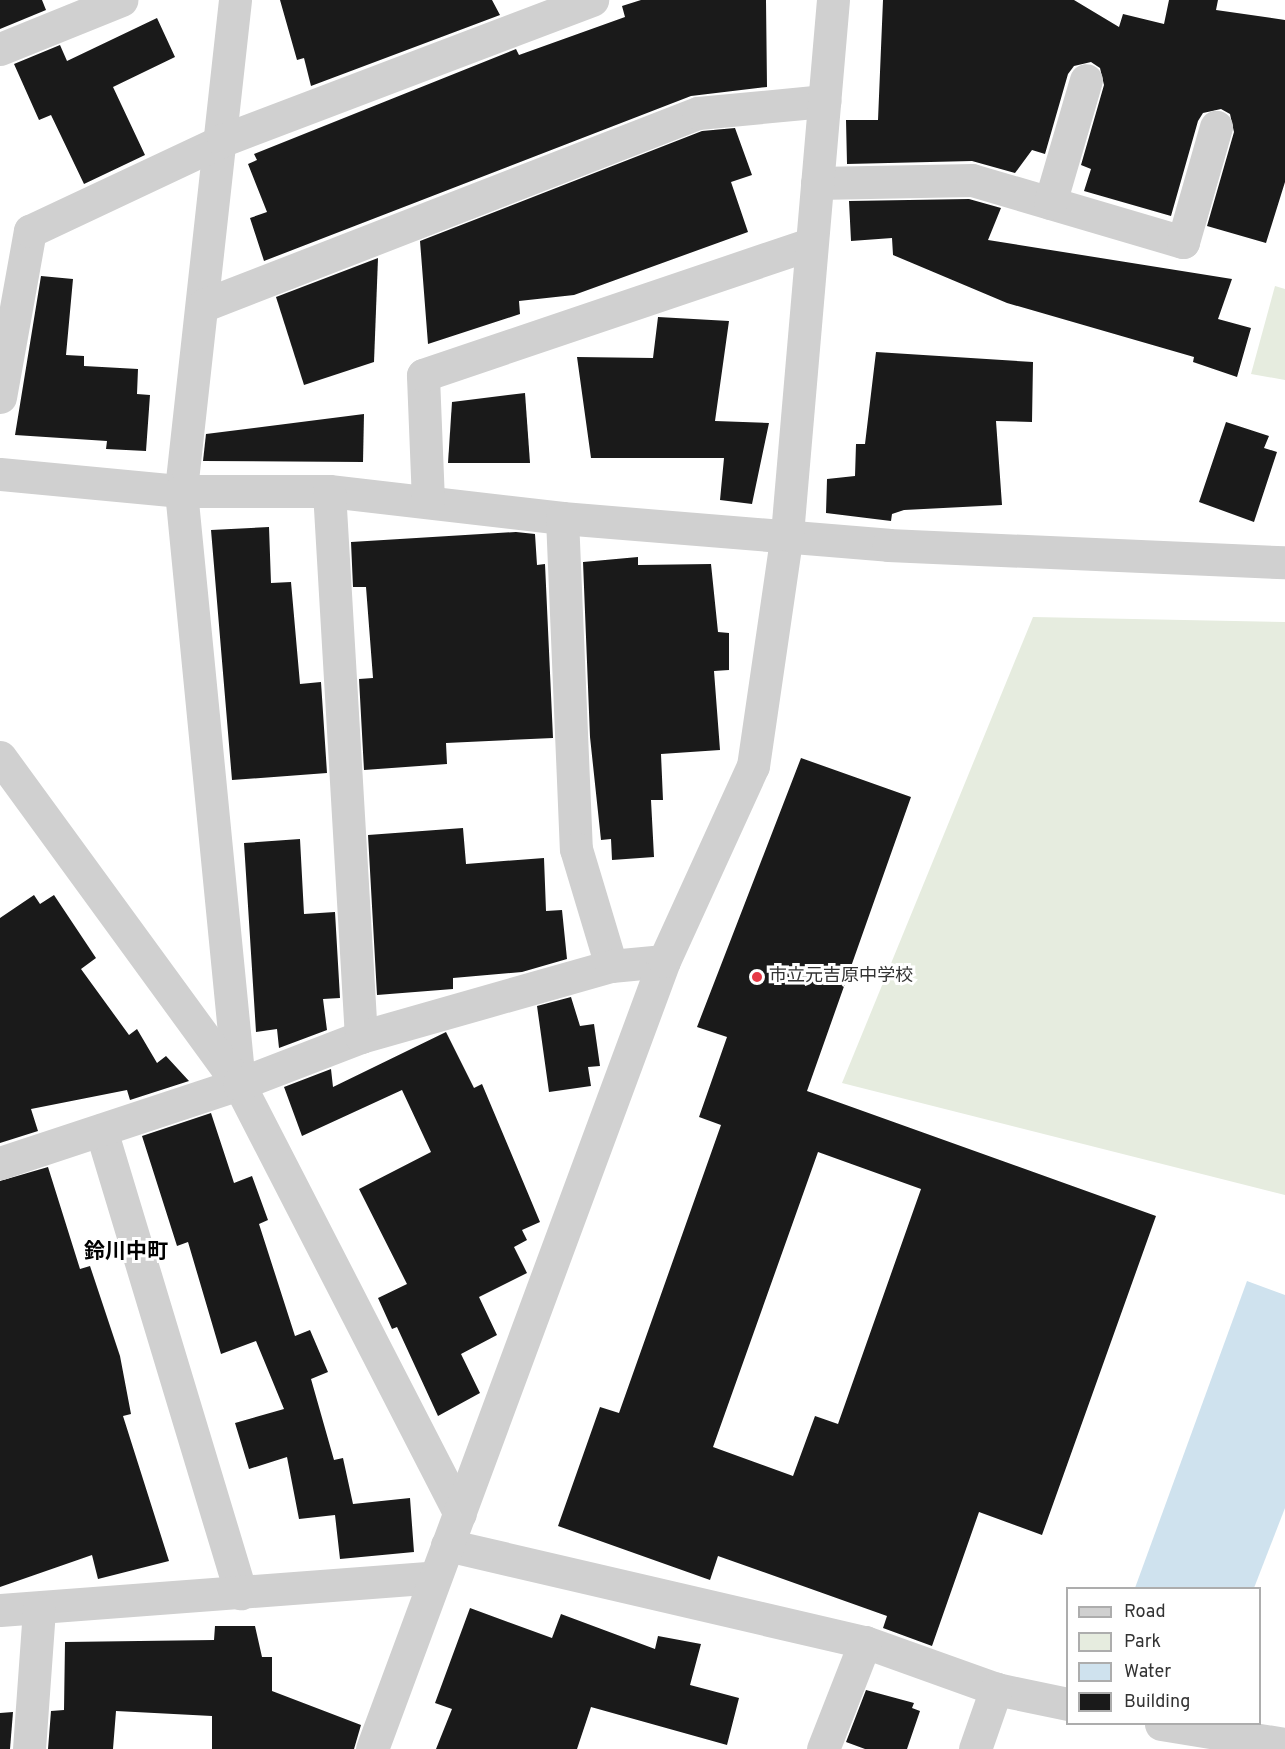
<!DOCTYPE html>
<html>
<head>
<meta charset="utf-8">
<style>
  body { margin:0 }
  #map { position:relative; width:1285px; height:1749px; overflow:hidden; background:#fff; font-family:Overpass,"Noto Sans JP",sans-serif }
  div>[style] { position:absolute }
  .green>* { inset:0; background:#e6ecdf }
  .water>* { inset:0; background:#cfe2ee }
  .building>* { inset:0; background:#1a1a1a }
  .minor>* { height:33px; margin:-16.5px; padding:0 16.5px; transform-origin:16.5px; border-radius:16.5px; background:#d0d0d0 }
  .dots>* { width:16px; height:16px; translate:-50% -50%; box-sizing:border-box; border:3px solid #fff; border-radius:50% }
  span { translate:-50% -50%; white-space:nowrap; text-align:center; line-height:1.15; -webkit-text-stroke:6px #fff; paint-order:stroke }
  .poi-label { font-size:18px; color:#333 }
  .left { translate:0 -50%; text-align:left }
  .quarter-label { font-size:21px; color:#000; font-weight:700 }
  .legend { position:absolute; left:1066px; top:1587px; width:195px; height:138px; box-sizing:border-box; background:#fff; border:2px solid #adadad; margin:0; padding:8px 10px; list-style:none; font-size:18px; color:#333 }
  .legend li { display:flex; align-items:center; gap:12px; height:30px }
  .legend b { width:30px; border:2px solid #adadad }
</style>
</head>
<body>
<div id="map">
  <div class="green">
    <i style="clip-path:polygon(1275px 286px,1285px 289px,1285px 380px,1251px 374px)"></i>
    <i style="clip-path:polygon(1033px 617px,1285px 622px,1285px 1195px,842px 1083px)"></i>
  </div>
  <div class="water">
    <i style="clip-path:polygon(1247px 1281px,1285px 1295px,1285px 1508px,1254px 1588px,1135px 1588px)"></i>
  </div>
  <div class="building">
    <i style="clip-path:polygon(0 0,42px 0,46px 10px,0 29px)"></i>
    <i style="clip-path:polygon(280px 0,492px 0,500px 15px,311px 86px,304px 58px,297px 60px)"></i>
    <i style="clip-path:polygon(641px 0,766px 0,767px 87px,691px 96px,264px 261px,250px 218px,267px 212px,248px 164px,257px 160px,254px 154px,516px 49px,519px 55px,625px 17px,622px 6px)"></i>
    <i style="clip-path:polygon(883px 0,1074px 0,1119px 27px,1123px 14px,1164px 24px,1169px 0,1218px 0,1216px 10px,1285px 20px,1285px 182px,1266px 243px,1207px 226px,1234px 132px,1230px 114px,1221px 109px,1203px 113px,1198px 121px,1171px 216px,1084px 191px,1091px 169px,1081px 165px,1104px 85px,1100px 68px,1091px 62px,1074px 66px,1068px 74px,1045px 154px,1032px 150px,1015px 173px,972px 161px,847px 164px,846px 120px,878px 120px)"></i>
    <i style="clip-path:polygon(157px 18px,175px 57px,113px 87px,145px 155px,84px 184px,51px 115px,39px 120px,14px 64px,60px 45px,67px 61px)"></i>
    <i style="clip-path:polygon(735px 128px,752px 175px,731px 182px,748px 232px,574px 295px,519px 301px,520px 314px,428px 344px,420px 241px,702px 131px)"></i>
    <i style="clip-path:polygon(969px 199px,1001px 208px,988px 240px,1232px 279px,1218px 319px,1251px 328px,1237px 377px,1193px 362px,1194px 357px,1007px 303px,893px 255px,892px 238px,851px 241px,849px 201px)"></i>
    <i style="clip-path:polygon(378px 258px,374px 362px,304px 385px,276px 297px)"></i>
    <i style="clip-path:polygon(41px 276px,73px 279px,66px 355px,84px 356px,84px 366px,138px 369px,137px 394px,150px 395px,146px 451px,106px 449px,107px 441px,15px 435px)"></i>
    <i style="clip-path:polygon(658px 317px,729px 321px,715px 421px,769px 423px,752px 504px,720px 500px,724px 458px,591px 458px,577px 357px,653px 358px)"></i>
    <i style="clip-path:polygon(876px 352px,1033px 362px,1032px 422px,996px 421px,1002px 505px,904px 510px,892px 514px,891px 521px,826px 513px,827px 479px,855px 476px,856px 444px,865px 444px)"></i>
    <i style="clip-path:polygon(525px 393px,530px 463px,448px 463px,452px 402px)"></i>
    <i style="clip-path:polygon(364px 414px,363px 462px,203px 461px,206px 434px)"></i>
    <i style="clip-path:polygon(1226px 422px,1269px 436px,1264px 448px,1277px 452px,1254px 522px,1199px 502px)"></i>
    <i style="clip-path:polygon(269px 527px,271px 583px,291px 582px,300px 684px,321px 682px,327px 773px,232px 780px,211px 530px)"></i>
    <i style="clip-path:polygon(516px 532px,535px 534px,537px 565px,545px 564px,553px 738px,446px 743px,447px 764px,364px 770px,359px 679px,373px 678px,366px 587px,353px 587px,351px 542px)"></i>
    <i style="clip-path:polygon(638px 557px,638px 565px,711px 564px,718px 632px,729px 633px,729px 670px,714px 671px,720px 750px,661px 754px,663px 800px,651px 800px,654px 857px,612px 860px,611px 839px,601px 840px,590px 737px,583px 562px)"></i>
    <i style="clip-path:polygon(evenodd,801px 758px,911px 797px,807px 1091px,1156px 1216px,1042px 1535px,979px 1512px,932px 1646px,883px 1628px,887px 1616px,718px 1556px,710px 1580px,558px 1526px,600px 1407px,619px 1413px,721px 1125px,699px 1117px,727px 1037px,697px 1027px,801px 758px,818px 1152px,921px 1189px,838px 1424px,815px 1416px,793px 1476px,713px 1447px,818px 1152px)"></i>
    <i style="clip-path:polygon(463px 828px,466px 864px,544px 858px,546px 911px,562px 910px,567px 959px,522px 972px,453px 978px,453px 989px,377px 995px,368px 835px)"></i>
    <i style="clip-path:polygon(300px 839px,304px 914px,335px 912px,340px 998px,323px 999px,327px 1030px,279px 1048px,277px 1029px,256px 1032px,244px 843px)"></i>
    <i style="clip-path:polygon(34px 895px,40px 904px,54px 895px,96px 958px,81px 969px,129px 1035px,137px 1029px,157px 1063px,166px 1056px,189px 1081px,130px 1100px,127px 1090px,31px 1109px,38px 1131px,0 1143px,0 918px)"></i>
    <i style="clip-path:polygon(571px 997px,580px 1026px,594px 1024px,600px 1066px,588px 1067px,591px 1086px,549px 1092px,537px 1006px)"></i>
    <i style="clip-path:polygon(446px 1032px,474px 1088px,482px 1084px,540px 1222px,522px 1230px,527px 1240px,514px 1247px,527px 1273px,479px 1297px,497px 1335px,461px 1354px,480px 1393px,438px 1416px,397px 1327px,392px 1329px,378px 1298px,407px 1284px,359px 1189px,431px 1152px,402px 1090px,302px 1136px,284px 1087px,331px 1069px,333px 1087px)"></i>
    <i style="clip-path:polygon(211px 1113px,234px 1183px,252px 1176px,268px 1220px,259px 1224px,295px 1336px,310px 1330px,328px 1372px,311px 1379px,334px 1460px,343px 1458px,353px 1504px,410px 1498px,414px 1552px,340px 1559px,335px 1515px,299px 1519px,287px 1457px,249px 1469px,235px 1423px,284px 1409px,256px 1341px,221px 1354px,188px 1242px,177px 1246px,142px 1136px)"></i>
    <i style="clip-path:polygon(48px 1167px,80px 1269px,90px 1266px,120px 1356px,131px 1414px,123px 1416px,169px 1561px,98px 1579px,92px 1555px,0 1587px,0 1181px)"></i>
    <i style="clip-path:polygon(470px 1608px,552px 1638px,561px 1614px,655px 1649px,658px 1636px,701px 1644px,690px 1685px,739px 1698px,727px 1745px,591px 1707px,577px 1749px,436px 1749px,452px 1709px,435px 1703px)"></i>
    <i style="clip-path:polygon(215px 1626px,255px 1626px,262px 1657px,272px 1657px,272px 1691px,361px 1725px,354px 1749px,212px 1749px,212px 1716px,116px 1711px,113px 1749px,48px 1749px,51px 1711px,64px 1710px,65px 1642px,214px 1640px)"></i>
    <i style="clip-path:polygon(866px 1690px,914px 1703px,912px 1708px,920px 1711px,907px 1749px,865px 1749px,846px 1742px)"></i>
    <i style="clip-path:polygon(13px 1712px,10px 1749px,0 1749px,0 1713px)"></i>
  </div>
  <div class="minor">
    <i style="left:235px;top:0;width:494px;rotate:96.3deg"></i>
    <i style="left:181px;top:491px;width:596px;rotate:84.41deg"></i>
    <i style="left:239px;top:1084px;width:483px;rotate:62.8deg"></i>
    <i style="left:0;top:49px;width:131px;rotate:-22deg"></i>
    <i style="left:817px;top:183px;width:155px;rotate:-1.1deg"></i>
    <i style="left:972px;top:180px;width:220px;rotate:16.4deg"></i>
    <i style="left:1183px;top:242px;width:120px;rotate:-74deg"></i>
    <i style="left:1050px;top:203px;width:128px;rotate:-73.7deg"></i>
    <i style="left:204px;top:305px;width:530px;rotate:-21.24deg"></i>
    <i style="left:698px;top:113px;width:127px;rotate:-5.4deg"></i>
    <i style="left:0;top:397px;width:169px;rotate:-79.8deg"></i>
    <i style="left:30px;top:231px;width:213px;rotate:-25.2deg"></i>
    <i style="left:223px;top:140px;width:395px;rotate:-20.8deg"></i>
    <i style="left:0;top:474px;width:182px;rotate:5.4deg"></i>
    <i style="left:181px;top:491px;width:148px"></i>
    <i style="left:329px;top:491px;width:235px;rotate:6.6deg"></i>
    <i style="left:562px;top:518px;width:327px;rotate:4.7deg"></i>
    <i style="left:888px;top:545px;width:397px;rotate:2.5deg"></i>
    <i style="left:329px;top:491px;width:547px;rotate:86.65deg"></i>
    <i style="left:428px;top:501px;width:126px;rotate:-92.3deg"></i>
    <i style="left:423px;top:375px;width:410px;rotate:-18.7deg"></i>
    <i style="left:562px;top:518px;width:331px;rotate:87.6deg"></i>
    <i style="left:576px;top:849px;width:122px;rotate:73.3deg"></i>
    <i style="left:0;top:757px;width:404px;rotate:53.9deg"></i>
    <i style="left:101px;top:1130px;width:484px;rotate:73.2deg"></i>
    <i style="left:0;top:1163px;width:252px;rotate:-18.3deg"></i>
    <i style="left:239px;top:1084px;width:131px;rotate:-21.1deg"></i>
    <i style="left:361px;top:1037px;width:260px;rotate:-15.9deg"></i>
    <i style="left:611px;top:966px;width:53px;rotate:-5.4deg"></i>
    <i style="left:447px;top:1545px;width:429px;rotate:13.1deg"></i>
    <i style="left:865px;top:1642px;width:139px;rotate:19.7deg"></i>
    <i style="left:996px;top:1689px;width:74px;rotate:11.8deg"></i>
    <i style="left:0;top:1610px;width:435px;rotate:-4.3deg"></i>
    <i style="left:1161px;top:1724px;width:126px;rotate:9.2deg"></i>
    <i style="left:29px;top:1749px;width:139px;rotate:-85.9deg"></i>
    <i style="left:372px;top:1749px;width:840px;rotate:-69.67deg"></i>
    <i style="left:664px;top:961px;width:214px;rotate:-65.5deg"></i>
    <i style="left:753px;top:766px;width:234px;rotate:-81.7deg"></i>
    <i style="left:787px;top:534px;width:536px;rotate:-85.08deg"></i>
    <i style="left:823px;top:1749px;width:115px;rotate:-68.6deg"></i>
    <i style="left:975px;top:1749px;width:64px;rotate:-70.7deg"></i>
  </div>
  <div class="dots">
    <i style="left:757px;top:977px;background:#e63946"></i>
  </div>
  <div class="poi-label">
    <span class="left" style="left:769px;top:977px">市立元吉原中学校</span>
  </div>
  <div class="quarter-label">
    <span style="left:126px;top:1253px">鈴川中町</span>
  </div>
  <ul class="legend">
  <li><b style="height:8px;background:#d0d0d0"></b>Road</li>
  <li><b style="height:16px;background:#e6ecdf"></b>Park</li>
  <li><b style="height:16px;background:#cfe2ee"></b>Water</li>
  <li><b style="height:16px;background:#1a1a1a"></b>Building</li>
  </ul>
</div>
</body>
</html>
